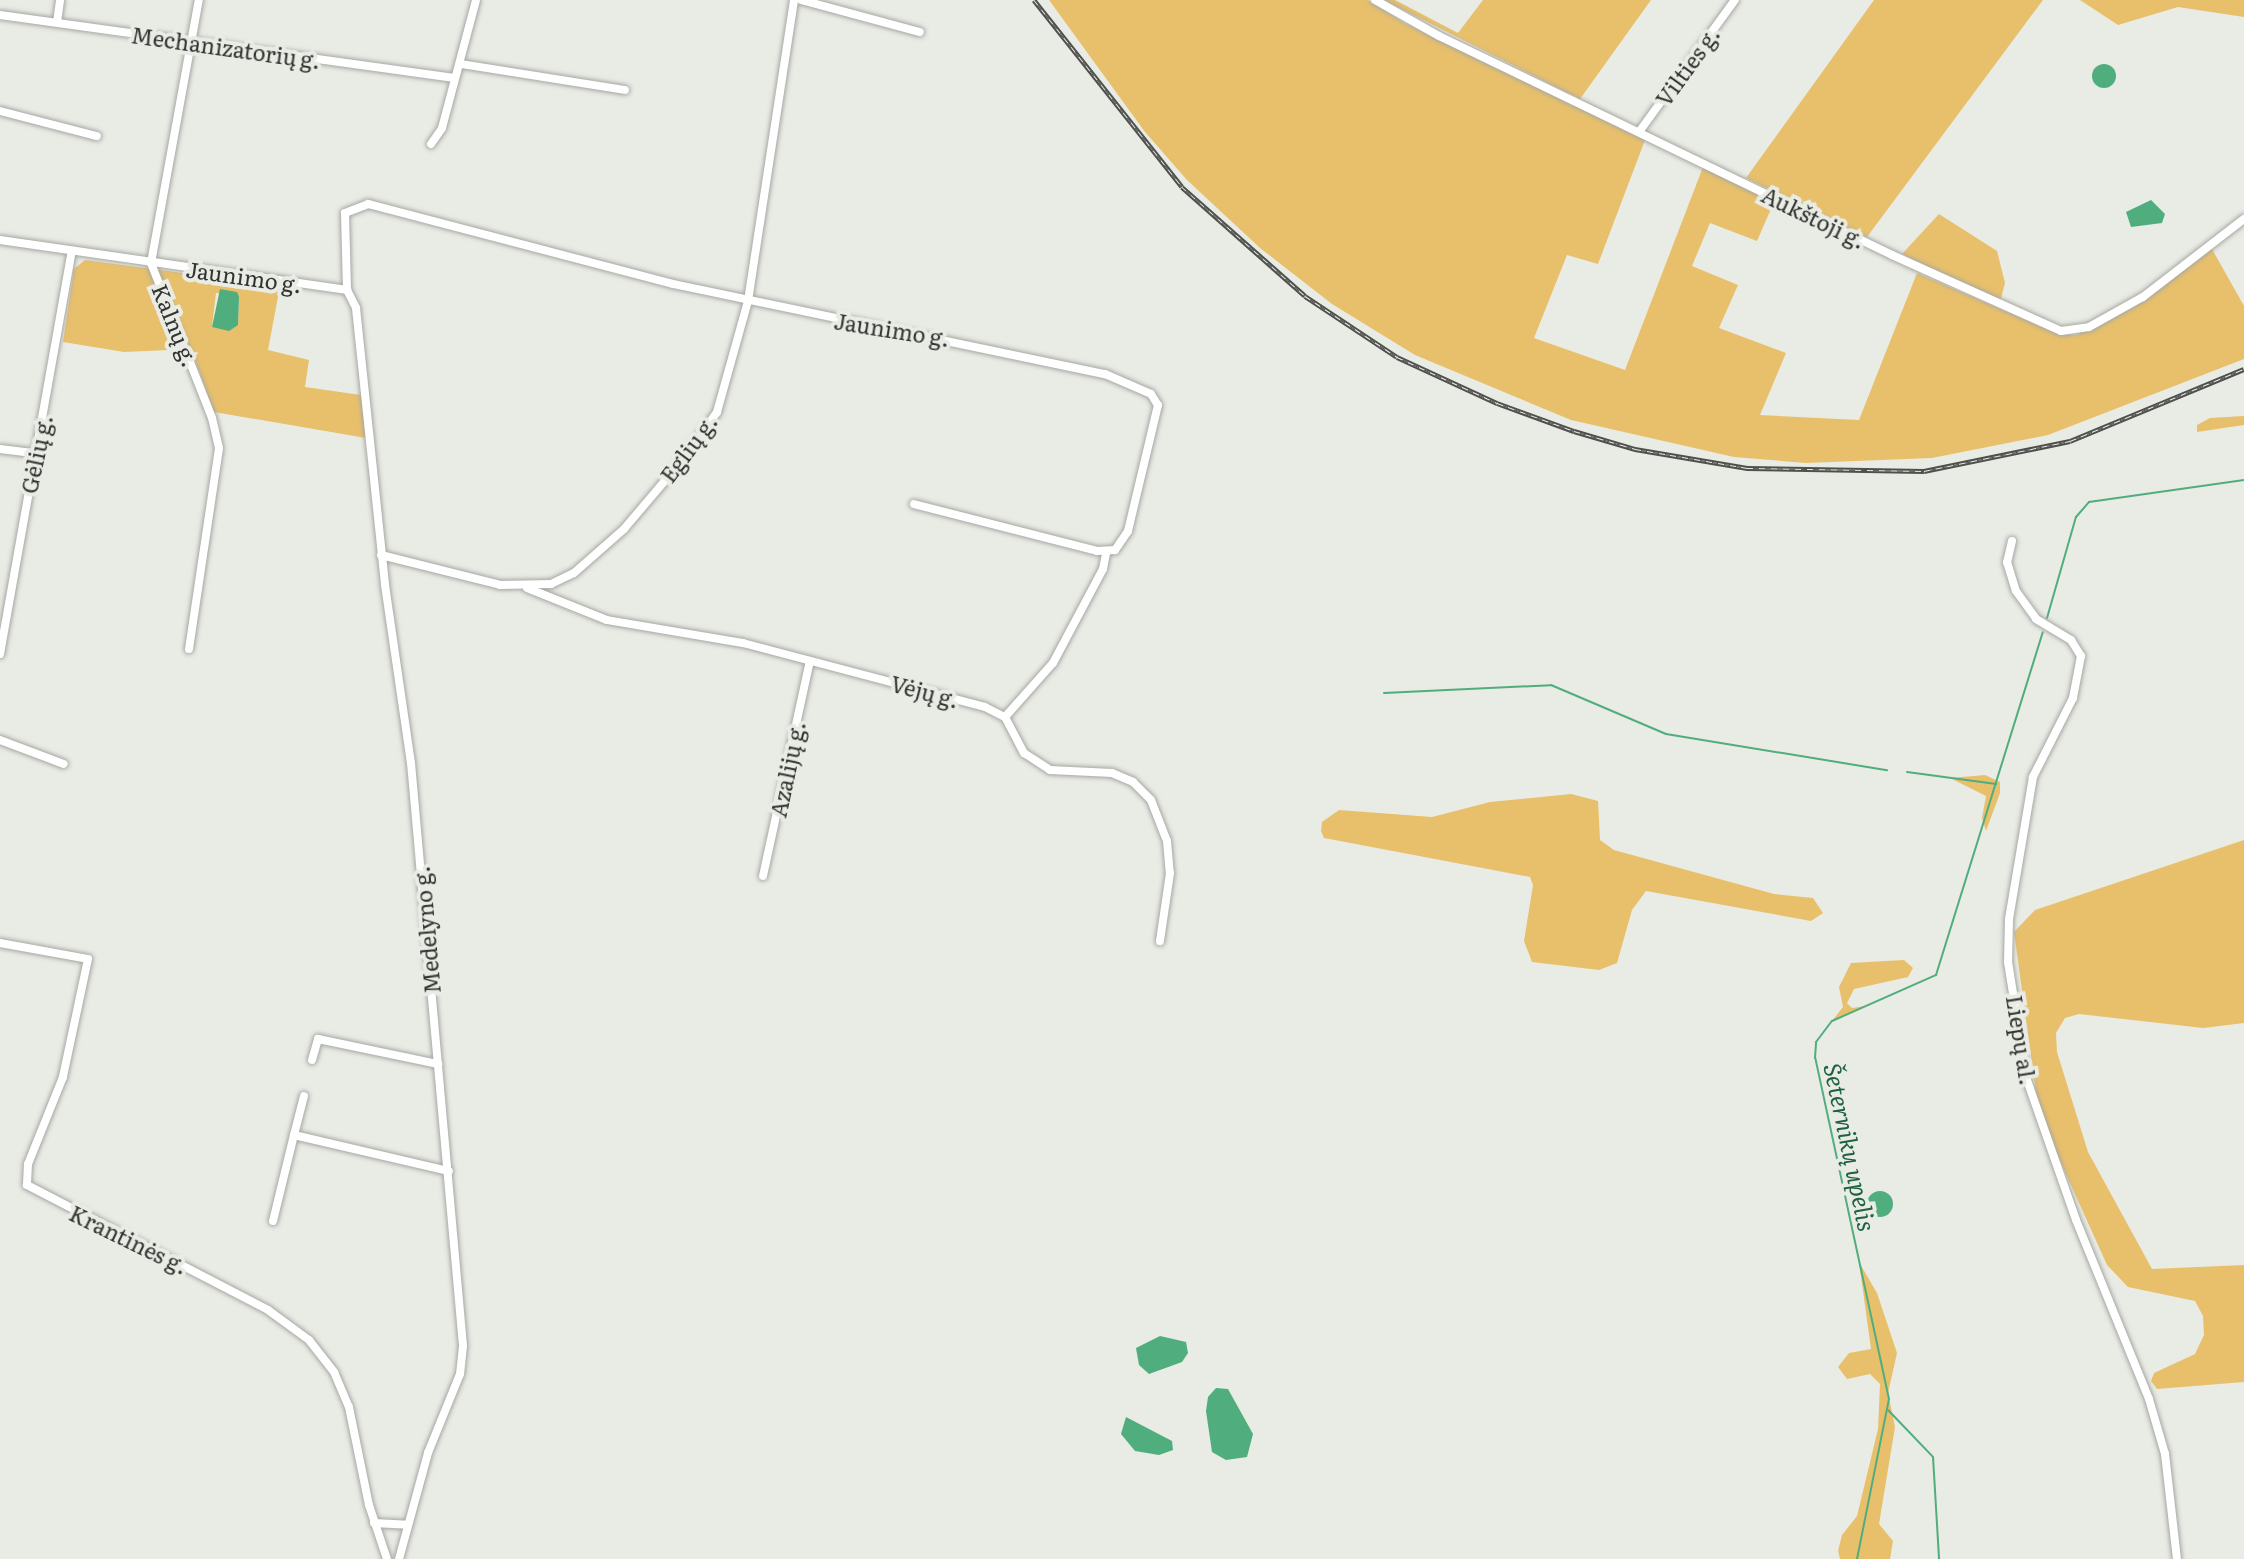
<!DOCTYPE html>
<html>
<head>
<meta charset="utf-8">
<style>
  body { margin:0 }
  #map { position:relative; width:2244px; height:1559px; overflow:hidden; background:#e9ebe5; font-family:Literata,serif }
  div>[style] { position:absolute }
  .green>* { inset:0; background:#e8c06c }
  .water>* { inset:0; background:#50ad7d }
  .round { border-radius:50% }
  .stream>* { height:2px; margin:-1px; padding:0 1px; transform-origin:1px; border-radius:1px; background:#50ad7d }
  .roads { filter:drop-shadow(0 0 2px #a6a8a2) drop-shadow(0 0 2px #a6a8a2) }
  .minor>* { height:8px; margin:-4px; padding:0 4px; transform-origin:4px; border-radius:4px; background:#fff }
  .rail>* { height:5px; margin-top:-2.5px; transform-origin:0; background:repeating-linear-gradient(90deg,#e9ebe5 0 6px,#4f504d 0 12px); box-sizing:border-box; border-block:2px solid #4f504d }
  span { translate:-50% -50%; white-space:nowrap; text-align:center; line-height:1.15; -webkit-text-stroke:8px #e9ebe5; paint-order:stroke }
  .street-label { font-size:22px; color:#333431 }
  .water-label { font-size:24px; color:#1f6242; font-style:italic }
</style>
</head>
<body>
<div id="map">
  <div class="green">
    <i style="clip-path:polygon(1049px 0,1368px 0,1404px 23px,1645px 140px,1598px 264px,1567px 255px,1534px 338px,1625px 370px,1703px 167px,1774px 202px,1757px 241px,1710px 223px,1692px 266px,1738px 285px,1719px 328px,1786px 353px,1760px 415px,1859px 420px,1917px 273px,2058px 334px,2076px 335px,2148px 298px,2212px 249px,2244px 306px,2244px 359px,2048px 435px,1932px 458px,1806px 463px,1734px 457px,1571px 420px,1415px 355px,1332px 304px,1260px 248px,1187px 180px,1145px 132px)"></i>
    <i style="clip-path:polygon(1384px 0,1395px 0,1458px 33px,1483px 0,1651px 0,1580px 99px)"></i>
    <i style="clip-path:polygon(1874px 0,2043px 0,1867px 237px,1746px 178px)"></i>
    <i style="clip-path:polygon(2080px 0,2244px 0,2244px 17px,2178px 7px,2118px 25px)"></i>
    <i style="clip-path:polygon(1939px 214px,1997px 251px,2005px 283px,2000px 302px,1902px 254px)"></i>
    <i style="clip-path:polygon(evenodd,85px 260px,280px 286px,268px 350px,309px 360px,305px 387px,361px 395px,366px 438px,214px 412px,191px 349px,124px 352px,63px 342px,74px 269px,85px 260px,216px 293px,239px 297px,238px 325px,212px 327px,216px 293px)"></i>
    <i style="clip-path:polygon(2244px 416px,2244px 425px,2197px 432px,2197px 425px,2210px 418px)"></i>
    <i style="clip-path:polygon(1985px 775px,2000px 782px,2000px 793px,1986px 831px,1982px 818px,1986px 796px,1950px 778px)"></i>
    <i style="clip-path:polygon(1571px 794px,1598px 801px,1600px 840px,1614px 850px,1774px 894px,1813px 898px,1823px 913px,1811px 921px,1646px 891px,1632px 910px,1617px 963px,1599px 970px,1532px 962px,1524px 941px,1533px 885px,1530px 877px,1324px 838px,1321px 831px,1322px 822px,1339px 810px,1432px 817px,1490px 802px)"></i>
    <i style="clip-path:polygon(2244px 840px,2244px 1023px,2203px 1028px,2079px 1014px,2065px 1018px,2056px 1033px,2057px 1052px,2088px 1152px,2152px 1269px,2244px 1265px,2244px 1382px,2157px 1389px,2151px 1381px,2154px 1373px,2195px 1354px,2204px 1335px,2203px 1316px,2195px 1301px,2128px 1287px,2107px 1265px,2039px 1114px,2014px 932px,2035px 910px)"></i>
    <i style="clip-path:polygon(1904px 960px,1913px 968px,1908px 977px,1854px 989px,1847px 1003px,1852px 1008px,1866px 1006px,1832px 1021px,1843px 1007px,1839px 987px,1851px 963px)"></i>
    <i style="clip-path:polygon(1859px 1262px,1877px 1293px,1897px 1353px,1888px 1393px,1895px 1427px,1879px 1524px,1893px 1541px,1890px 1559px,1840px 1559px,1838px 1551px,1842px 1535px,1857px 1516px,1878px 1429px,1880px 1384px,1870px 1374px,1847px 1379px,1838px 1367px,1849px 1353px,1871px 1349px)"></i>
  </div>
  <div class="water">
    <i class="round" style="left:2092px;top:64px;width:24px;height:24px"></i>
    <i style="clip-path:polygon(2151px 200px,2165px 214px,2162px 223px,2131px 227px,2126px 212px)"></i>
    <i style="clip-path:polygon(220px 289px,237px 292px,239px 297px,238px 325px,229px 331px,212px 327px)"></i>
    <i class="round" style="left:1867px;top:1191px;width:26px;height:26px"></i>
    <i style="clip-path:polygon(1160px 1336px,1186px 1342px,1188px 1353px,1182px 1362px,1149px 1374px,1139px 1365px,1136px 1348px)"></i>
    <i style="clip-path:polygon(1216px 1388px,1228px 1389px,1253px 1434px,1247px 1457px,1226px 1460px,1212px 1452px,1206px 1411px,1208px 1397px)"></i>
    <i style="clip-path:polygon(1126px 1417px,1172px 1441px,1173px 1450px,1159px 1455px,1135px 1451px,1121px 1434px)"></i>
  </div>
  <div class="stream">
    <i style="left:2047px;top:618px;width:105px;rotate:-74deg"></i>
    <i style="left:2076px;top:517px;width:20px;rotate:-49deg"></i>
    <i style="left:2089px;top:502px;width:157px;rotate:-8.1deg"></i>
    <i style="left:1384px;top:693px;width:167px;rotate:-2.7deg"></i>
    <i style="left:1551px;top:685px;width:125px;rotate:23.1deg"></i>
    <i style="left:1666px;top:734px;width:224px;rotate:9.3deg"></i>
    <i style="left:1907px;top:772px;width:90px;rotate:7.7deg"></i>
    <i style="left:1888px;top:1410px;width:65px;rotate:46.2deg"></i>
    <i style="left:1933px;top:1457px;width:102px;rotate:86.6deg"></i>
    <i style="left:1857px;top:1559px;width:163px;rotate:-78.7deg"></i>
    <i style="left:1889px;top:1399px;width:349px;rotate:-102.2deg"></i>
    <i style="left:1815px;top:1058px;width:16px;rotate:-86deg"></i>
    <i style="left:1816px;top:1042px;width:26px;rotate:-53deg"></i>
    <i style="left:1832px;top:1021px;width:114px;rotate:-23.9deg"></i>
    <i style="left:1936px;top:975px;width:359px;rotate:-72.7deg"></i>
  </div>
  <div class="roads">
    <div class="minor">
      <i style="left:801px;top:0;width:123px;rotate:15.1deg"></i>
      <i style="left:1375px;top:0;width:73px;rotate:29.4deg"></i>
      <i style="left:1439px;top:36px;width:503px;rotate:25.8deg"></i>
      <i style="left:1892px;top:255px;width:185px;rotate:24.2deg"></i>
      <i style="left:2061px;top:331px;width:28px;rotate:-8deg"></i>
      <i style="left:2089px;top:327px;width:62px;rotate:-29.1deg"></i>
      <i style="left:2143px;top:297px;width:128px;rotate:-37.7deg"></i>
      <i style="left:0;top:15px;width:457px;rotate:7.9deg"></i>
      <i style="left:57px;top:22px;width:22px;rotate:-82deg"></i>
      <i style="left:461px;top:64px;width:166px;rotate:9deg"></i>
      <i style="left:0;top:111px;width:100px;rotate:14.5deg"></i>
      <i style="left:1639px;top:132px;width:163px;rotate:-54deg"></i>
      <i style="left:431px;top:144px;width:19px;rotate:-55deg"></i>
      <i style="left:442px;top:128px;width:132px;rotate:-75.1deg"></i>
      <i style="left:0;top:240px;width:351px;rotate:8.2deg"></i>
      <i style="left:347px;top:290px;width:20px;rotate:63deg"></i>
      <i style="left:356px;top:308px;width:279px;rotate:84deg"></i>
      <i style="left:385px;top:585px;width:180px;rotate:81.7deg"></i>
      <i style="left:411px;top:763px;width:585px;rotate:84.9deg"></i>
      <i style="left:463px;top:1346px;width:28px;rotate:96deg"></i>
      <i style="left:460px;top:1374px;width:85px;rotate:112.1deg"></i>
      <i style="left:428px;top:1453px;width:110px;rotate:105.3deg"></i>
      <i style="left:347px;top:290px;width:77px;rotate:-91.5deg"></i>
      <i style="left:345px;top:213px;width:25px;rotate:-21deg"></i>
      <i style="left:368px;top:204px;width:315px;rotate:14.7deg"></i>
      <i style="left:673px;top:284px;width:441px;rotate:11.8deg"></i>
      <i style="left:1105px;top:374px;width:50px;rotate:23.5deg"></i>
      <i style="left:1151px;top:394px;width:13px;rotate:58deg"></i>
      <i style="left:1158px;top:405px;width:130px;rotate:103.4deg"></i>
      <i style="left:1128px;top:531px;width:23px;rotate:124deg"></i>
      <i style="left:1115px;top:550px;width:18px;rotate:177deg"></i>
      <i style="left:1097px;top:551px;width:189px;rotate:-165.6deg"></i>
      <i style="left:0;top:449px;width:35px;rotate:7deg"></i>
      <i style="left:2012px;top:541px;width:22px;rotate:103deg"></i>
      <i style="left:2007px;top:562px;width:30px;rotate:73deg"></i>
      <i style="left:2016px;top:591px;width:34px;rotate:54deg"></i>
      <i style="left:2036px;top:619px;width:41px;rotate:31deg"></i>
      <i style="left:2071px;top:640px;width:19px;rotate:58deg"></i>
      <i style="left:2081px;top:656px;width:43px;rotate:100.8deg"></i>
      <i style="left:2073px;top:698px;width:89px;rotate:116.9deg"></i>
      <i style="left:2033px;top:777px;width:144px;rotate:99.6deg"></i>
      <i style="left:2009px;top:919px;width:43px;rotate:91.3deg"></i>
      <i style="left:2008px;top:962px;width:120px;rotate:80.9deg"></i>
      <i style="left:2027px;top:1080px;width:148px;rotate:70.7deg"></i>
      <i style="left:2076px;top:1220px;width:193px;rotate:67.8deg"></i>
      <i style="left:2149px;top:1399px;width:57px;rotate:73.8deg"></i>
      <i style="left:2165px;top:1454px;width:106px;rotate:83.5deg"></i>
      <i style="left:381px;top:555px;width:123px;rotate:14.1deg"></i>
      <i style="left:500px;top:585px;width:51px;rotate:-1.1deg"></i>
      <i style="left:551px;top:584px;width:25px;rotate:-26deg"></i>
      <i style="left:574px;top:573px;width:67px;rotate:-41.3deg"></i>
      <i style="left:624px;top:529px;width:87px;rotate:-49.7deg"></i>
      <i style="left:680px;top:463px;width:63px;rotate:-54deg"></i>
      <i style="left:717px;top:412px;width:115px;rotate:-74.4deg"></i>
      <i style="left:748px;top:301px;width:304px;rotate:-81.3deg"></i>
      <i style="left:527px;top:588px;width:86px;rotate:21.8deg"></i>
      <i style="left:607px;top:620px;width:138px;rotate:9.6deg"></i>
      <i style="left:743px;top:643px;width:250px;rotate:14.8deg"></i>
      <i style="left:985px;top:707px;width:22px;rotate:27deg"></i>
      <i style="left:1005px;top:717px;width:41px;rotate:62.2deg"></i>
      <i style="left:1024px;top:753px;width:31px;rotate:33deg"></i>
      <i style="left:1050px;top:770px;width:62px;rotate:2.8deg"></i>
      <i style="left:1112px;top:773px;width:23px;rotate:23deg"></i>
      <i style="left:1133px;top:782px;width:25px;rotate:45deg"></i>
      <i style="left:1151px;top:800px;width:44px;rotate:68.7deg"></i>
      <i style="left:1167px;top:841px;width:32px;rotate:85deg"></i>
      <i style="left:1170px;top:873px;width:69px;rotate:98.4deg"></i>
      <i style="left:189px;top:649px;width:203px;rotate:-81.5deg"></i>
      <i style="left:219px;top:448px;width:31px;rotate:-103deg"></i>
      <i style="left:212px;top:418px;width:167px;rotate:-111.5deg"></i>
      <i style="left:151px;top:263px;width:267px;rotate:-79.7deg"></i>
      <i style="left:0;top:654px;width:406px;rotate:-79.9deg"></i>
      <i style="left:1005px;top:717px;width:72px;rotate:-48.4deg"></i>
      <i style="left:1053px;top:663px;width:106px;rotate:-62deg"></i>
      <i style="left:1103px;top:569px;width:16px;rotate:-79deg"></i>
      <i style="left:0;top:740px;width:68px;rotate:20.6deg"></i>
      <i style="left:763px;top:876px;width:220px;rotate:-77.7deg"></i>
      <i style="left:0;top:943px;width:89px;rotate:10.3deg"></i>
      <i style="left:88px;top:959px;width:121px;rotate:102deg"></i>
      <i style="left:63px;top:1077px;width:94px;rotate:111.9deg"></i>
      <i style="left:28px;top:1164px;width:21px;rotate:93deg"></i>
      <i style="left:27px;top:1185px;width:271px;rotate:27.4deg"></i>
      <i style="left:268px;top:1310px;width:51px;rotate:36.2deg"></i>
      <i style="left:309px;top:1340px;width:41px;rotate:52deg"></i>
      <i style="left:334px;top:1372px;width:38px;rotate:67deg"></i>
      <i style="left:349px;top:1407px;width:100px;rotate:78.5deg"></i>
      <i style="left:369px;top:1505px;width:57px;rotate:71.6deg"></i>
      <i style="left:312px;top:1060px;width:22px;rotate:-74deg"></i>
      <i style="left:318px;top:1039px;width:123px;rotate:11.8deg"></i>
      <i style="left:304px;top:1096px;width:40px;rotate:104.4deg"></i>
      <i style="left:294px;top:1135px;width:159px;rotate:13.1deg"></i>
      <i style="left:273px;top:1221px;width:89px;rotate:-76.3deg"></i>
      <i style="left:374px;top:1523px;width:34px;rotate:3deg"></i>
    </div>
  </div>
  <div class="rail">
    <i style="left:1034px;top:0;width:238px;rotate:51.6deg"></i>
    <i style="left:1182px;top:187px;width:164px;rotate:41.5deg"></i>
    <i style="left:1305px;top:296px;width:110px;rotate:33.5deg"></i>
    <i style="left:1397px;top:357px;width:110px;rotate:24.7deg"></i>
    <i style="left:1497px;top:403px;width:82px;rotate:20deg"></i>
    <i style="left:1574px;top:431px;width:64px;rotate:16.4deg"></i>
    <i style="left:1635px;top:449px;width:114px;rotate:9.6deg"></i>
    <i style="left:1747px;top:468px;width:177px;rotate:1deg"></i>
    <i style="left:1924px;top:471px;width:149px;rotate:-11.6deg"></i>
    <i style="left:2070px;top:441px;width:188px;rotate:-22.5deg"></i>
  </div>
  <div class="street-label">
    <span style="left:226px;top:47px;rotate:8deg">Mechanizatorių g.</span>
    <span style="left:1687px;top:66px;rotate:-54deg">Vilties g.</span>
    <span style="left:1814px;top:217px;rotate:26deg">Aukštoji g.</span>
    <span style="left:244px;top:276px;rotate:8deg">Jaunimo g.</span>
    <span style="left:176px;top:325px;rotate:68deg">Kalnų g.</span>
    <span style="left:892px;top:329px;rotate:9deg">Jaunimo g.</span>
    <span style="left:688px;top:448px;rotate:-53deg">Eglių g.</span>
    <span style="left:36px;top:454px;rotate:-78deg">Gėlių g.</span>
    <span style="left:925px;top:691px;rotate:15deg">Vėjų g.</span>
    <span style="left:787px;top:769px;rotate:-78deg">Azalijų g.</span>
    <span style="left:426px;top:930px;rotate:-95deg">Medelyno g.</span>
    <span style="left:2022px;top:1040px;rotate:81deg">Liepų al.</span>
    <span style="left:129px;top:1239px;rotate:26deg">Krantinės g.</span>
  </div>
  <div class="water-label">
    <span style="left:1851px;top:1147px;rotate:78deg">Šeternikų upelis</span>
  </div>
</div>
</body>
</html>
